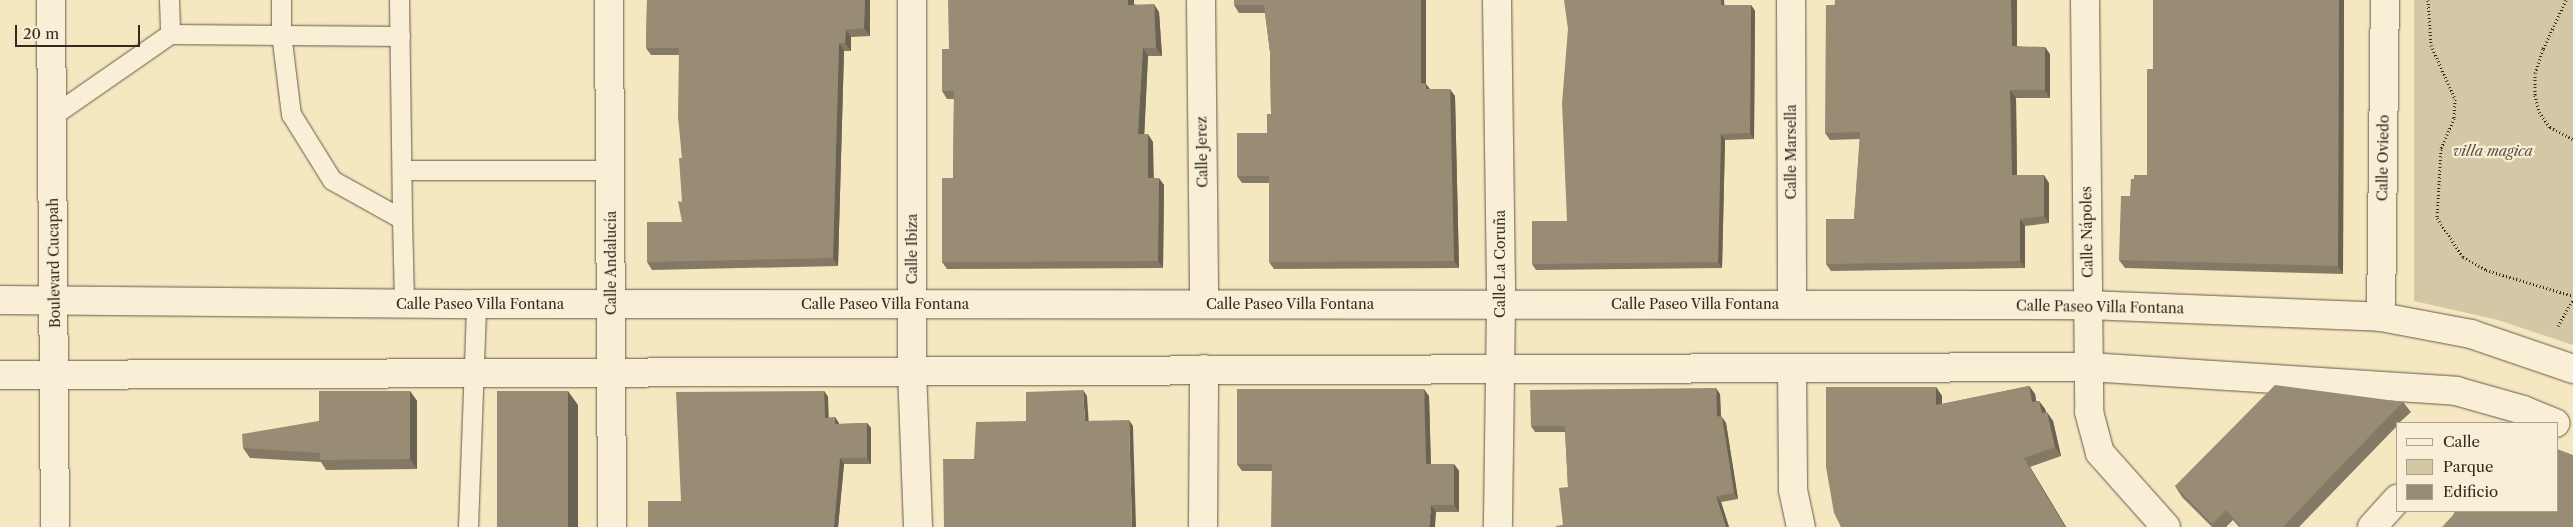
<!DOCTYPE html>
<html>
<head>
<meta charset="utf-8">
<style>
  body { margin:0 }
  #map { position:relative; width:2573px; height:527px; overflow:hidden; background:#f5e7c0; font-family:"Libre Caslon Text",serif }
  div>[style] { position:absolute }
  .green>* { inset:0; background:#d4c7a5 }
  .path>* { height:3px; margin-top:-1.5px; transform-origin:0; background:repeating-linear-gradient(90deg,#332b21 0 1px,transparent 0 3.5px) }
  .roads { filter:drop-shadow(0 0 1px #645a49) drop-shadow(0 0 1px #645a49) }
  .service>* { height:19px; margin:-9.5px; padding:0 9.5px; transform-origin:9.5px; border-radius:9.5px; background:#f8efd6 }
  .minor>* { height:28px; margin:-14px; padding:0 14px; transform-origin:14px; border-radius:14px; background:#f8efd6 }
  .tertiary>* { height:28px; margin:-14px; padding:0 14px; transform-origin:14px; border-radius:14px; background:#f8efd6 }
  .secondary>* { height:28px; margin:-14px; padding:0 14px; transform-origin:14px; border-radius:14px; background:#f8efd6 }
  .wall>* { inset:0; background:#837964 }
  .shaded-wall>* { inset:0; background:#6a6351 }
  .building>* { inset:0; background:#988d74 }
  span { translate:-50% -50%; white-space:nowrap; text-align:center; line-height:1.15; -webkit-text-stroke:4.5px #f8efd6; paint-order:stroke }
  .park-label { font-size:14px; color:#5b5242; font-style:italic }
  .street-label { font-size:14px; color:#332b21 }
  .legend { position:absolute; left:2396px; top:422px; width:162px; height:90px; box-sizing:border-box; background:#f8efd6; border:1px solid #a9a18e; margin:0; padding:6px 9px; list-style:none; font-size:15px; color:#332b21 }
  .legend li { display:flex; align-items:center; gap:10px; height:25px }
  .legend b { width:25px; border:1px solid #a9a18e }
  .scale { position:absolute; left:15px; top:25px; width:125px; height:22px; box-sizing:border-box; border:2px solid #332b21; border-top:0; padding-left:6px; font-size:15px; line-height:18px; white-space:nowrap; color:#332b21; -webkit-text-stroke:4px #f8efd6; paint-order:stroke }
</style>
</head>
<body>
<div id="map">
  <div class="green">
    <i style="clip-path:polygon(2414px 0,2573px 0,2573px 345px,2498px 320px,2414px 301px)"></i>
  </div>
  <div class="path">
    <i style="left:2428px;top:0;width:45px;rotate:86.2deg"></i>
    <i style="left:2431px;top:45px;width:59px;rotate:66deg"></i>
    <i style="left:2455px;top:99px;width:19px;rotate:93deg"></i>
    <i style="left:2454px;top:118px;width:34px;rotate:113deg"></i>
    <i style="left:2441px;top:149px;width:69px;rotate:93.3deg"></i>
    <i style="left:2437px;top:218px;width:47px;rotate:56.3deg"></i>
    <i style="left:2463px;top:257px;width:26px;rotate:29deg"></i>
    <i style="left:2486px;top:270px;width:91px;rotate:16.6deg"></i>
    <i style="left:2566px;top:0;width:54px;rotate:115.1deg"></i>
    <i style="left:2543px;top:49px;width:25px;rotate:108deg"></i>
    <i style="left:2535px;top:73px;width:22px;rotate:90deg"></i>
    <i style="left:2535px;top:95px;width:17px;rotate:77deg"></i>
    <i style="left:2539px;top:112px;width:19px;rotate:54deg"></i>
    <i style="left:2550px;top:127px;width:26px;rotate:28deg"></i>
    <i style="left:2558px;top:326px;width:31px;rotate:-61deg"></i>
  </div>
  <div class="roads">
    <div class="service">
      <i style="left:169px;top:0;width:34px;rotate:88deg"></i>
      <i style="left:170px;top:34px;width:230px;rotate:0.5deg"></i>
      <i style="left:281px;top:0;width:33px;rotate:90deg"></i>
      <i style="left:281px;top:33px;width:82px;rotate:83deg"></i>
      <i style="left:291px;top:114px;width:78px;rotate:58.2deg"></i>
      <i style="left:332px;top:180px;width:80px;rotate:29.1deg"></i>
      <i style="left:402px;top:219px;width:84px;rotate:88.6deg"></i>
      <i style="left:399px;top:0;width:219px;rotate:89.2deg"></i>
      <i style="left:52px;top:116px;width:144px;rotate:-34.8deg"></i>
      <i style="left:402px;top:170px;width:209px"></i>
      <i style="left:468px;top:527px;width:223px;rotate:-87.9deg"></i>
    </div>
    <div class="minor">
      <i style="left:912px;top:0;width:370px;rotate:90deg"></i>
      <i style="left:912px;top:370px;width:157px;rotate:87.8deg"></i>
      <i style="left:1201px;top:0;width:304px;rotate:89.4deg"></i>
      <i style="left:1791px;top:0;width:304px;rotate:89.8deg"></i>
      <i style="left:2085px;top:0;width:412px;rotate:89.4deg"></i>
      <i style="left:2089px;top:412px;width:42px;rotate:75deg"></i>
      <i style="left:2100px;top:453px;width:99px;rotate:48.3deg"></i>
      <i style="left:2381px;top:317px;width:317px;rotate:-89.3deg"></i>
      <i style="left:1792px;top:368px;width:122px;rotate:89.5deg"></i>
      <i style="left:1793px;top:490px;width:38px;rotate:78deg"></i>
      <i style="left:1203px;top:527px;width:158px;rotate:-89.6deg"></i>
      <i style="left:2372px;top:527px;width:38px;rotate:-48deg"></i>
    </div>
    <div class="tertiary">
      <i style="left:609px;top:0;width:527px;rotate:89.67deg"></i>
      <i style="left:1497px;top:0;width:304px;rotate:89.2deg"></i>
      <i style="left:1501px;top:304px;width:223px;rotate:90.8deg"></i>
      <i style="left:0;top:300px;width:476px;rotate:0.5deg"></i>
      <i style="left:476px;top:304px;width:1612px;rotate:0.04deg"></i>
      <i style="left:2088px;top:305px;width:293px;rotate:2.3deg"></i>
      <i style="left:2381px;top:317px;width:92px;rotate:10.7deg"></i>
      <i style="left:2471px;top:334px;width:108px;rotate:18.9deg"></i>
      <i style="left:0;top:375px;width:2089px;rotate:-0.22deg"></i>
      <i style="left:2089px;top:367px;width:368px;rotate:3.7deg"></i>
      <i style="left:2456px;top:391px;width:70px;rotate:15.8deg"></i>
      <i style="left:2523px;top:410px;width:35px;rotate:22deg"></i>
    </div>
    <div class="secondary">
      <i style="left:51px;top:0;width:527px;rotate:89.57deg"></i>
    </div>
  </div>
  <div class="wall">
    <i style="clip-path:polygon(647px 0,870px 0,870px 36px,851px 37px,851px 51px,844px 51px,838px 266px,652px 270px,647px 262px,682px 222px,682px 158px,679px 55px,651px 55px,646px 48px)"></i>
    <i style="clip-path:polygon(1234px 0,1426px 0,1426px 84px,1430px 89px,1455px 96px,1459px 268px,1274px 269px,1269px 262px,1269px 183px,1242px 183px,1237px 176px,1267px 133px,1271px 114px,1270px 52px,1265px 13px,1239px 13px,1234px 5px)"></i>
    <i style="clip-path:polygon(1724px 0,1724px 5px,1751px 5px,1755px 11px,1754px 139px,1725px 140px,1722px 268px,1536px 270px,1532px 264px,1567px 221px,1568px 29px)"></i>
    <i style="clip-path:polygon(1835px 0,2017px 0,2017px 46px,2050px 54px,2050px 98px,2016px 98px,2017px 175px,2049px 183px,2049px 223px,2025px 226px,2025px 268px,1831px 271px,1826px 264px,1854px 219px,1860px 139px,1830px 140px,1825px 133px)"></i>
    <i style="clip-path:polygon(2153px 0,2344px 0,2343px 274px,2125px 268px,2119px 260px,2130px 196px,2134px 179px,2147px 175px,2153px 69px)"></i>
    <i style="clip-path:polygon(1134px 4px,1159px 12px,1162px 56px,1148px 56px,1144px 134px,1153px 142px,1153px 178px,1164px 185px,1163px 268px,947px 269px,942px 262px,953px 178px,954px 99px,947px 99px,942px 91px,949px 49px)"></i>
    <i style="clip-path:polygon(2029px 386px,2035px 394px,2036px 401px,2039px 401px,2045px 409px,2046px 412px,2053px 421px,2061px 456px,2030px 467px,2066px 527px,1841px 527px,1936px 387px,1942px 396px,1942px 404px)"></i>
    <i style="clip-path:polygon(410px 391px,417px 401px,417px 469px,326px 470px,321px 462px,250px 458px,243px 448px,319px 421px)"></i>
    <i style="clip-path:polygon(824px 391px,828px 397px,828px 418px,835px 417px,839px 424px,867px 423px,871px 428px,871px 464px,844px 464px,838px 527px,648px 527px)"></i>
    <i style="clip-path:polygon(1720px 394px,1721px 416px,1726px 423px,1738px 499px,1721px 502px,1729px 527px,1556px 527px,1563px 525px,1568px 487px,1565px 432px,1535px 432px,1531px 426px)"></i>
    <i style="clip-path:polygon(1429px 396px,1431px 464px,1454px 464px,1459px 471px,1459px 512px,1436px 512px,1272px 471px,1242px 471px,1237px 464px)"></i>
    <i style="clip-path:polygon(2403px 402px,2411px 412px,2399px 423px,2397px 423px,2397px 426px,2299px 527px,2239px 527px,2233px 520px,2226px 527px,2212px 527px,2182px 497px,2175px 486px)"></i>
  </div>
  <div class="shaded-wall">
    <i style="clip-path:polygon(865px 0,870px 0,870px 36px,864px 28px)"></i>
    <i style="clip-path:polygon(1128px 0,1134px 0,1134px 12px,1128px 5px)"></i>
    <i style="clip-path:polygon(1421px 0,1426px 0,1426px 84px,1431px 91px,1431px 97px,1421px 83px)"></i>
    <i style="clip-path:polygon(1721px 0,1724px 0,1725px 11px,1721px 5px)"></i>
    <i style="clip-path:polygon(2011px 0,2017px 0,2017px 54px,2012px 46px)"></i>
    <i style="clip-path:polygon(2339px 0,2344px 0,2343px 274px,2338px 266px)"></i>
    <i style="clip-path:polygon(1154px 4px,1159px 12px,1162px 56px,1156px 48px)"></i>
    <i style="clip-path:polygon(1751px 5px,1755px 11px,1754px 139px,1750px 133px)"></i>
    <i style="clip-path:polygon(846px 30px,851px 37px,851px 51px,845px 43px)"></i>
    <i style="clip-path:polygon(839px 43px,844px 51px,838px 266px,833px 258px)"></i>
    <i style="clip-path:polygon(2045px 47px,2050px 54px,2050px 98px,2045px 90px)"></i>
    <i style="clip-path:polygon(1143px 48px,1148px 56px,1144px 141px,1138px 134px)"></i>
    <i style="clip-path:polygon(1450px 89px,1455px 96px,1459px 268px,1454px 261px)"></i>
    <i style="clip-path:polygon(2010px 90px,2016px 98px,2017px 183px,2012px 175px)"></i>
    <i style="clip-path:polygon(1148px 134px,1153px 142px,1154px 185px,1148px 178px)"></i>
    <i style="clip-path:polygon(1721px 134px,1725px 140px,1722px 268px,1718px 262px)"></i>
    <i style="clip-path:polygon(2044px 175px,2049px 183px,2049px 223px,2044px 216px)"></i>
    <i style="clip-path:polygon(1159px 178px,1164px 185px,1163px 268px,1158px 261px)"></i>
    <i style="clip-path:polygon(2020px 219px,2025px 226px,2025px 268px,2020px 261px)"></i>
    <i style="clip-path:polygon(2029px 386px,2035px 394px,2038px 411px,2032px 402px)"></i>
    <i style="clip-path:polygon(1936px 387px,1942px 396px,1942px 414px,1936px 405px)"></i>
    <i style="clip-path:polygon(1716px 388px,1720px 394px,1721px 423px,1717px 416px)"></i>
    <i style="clip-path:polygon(1424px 389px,1429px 396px,1431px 472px,1426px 464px)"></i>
    <i style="clip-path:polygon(1083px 390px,1087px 396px,1089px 427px,1085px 421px)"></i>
    <i style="clip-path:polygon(410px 391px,417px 401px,417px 469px,410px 459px)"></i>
    <i style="clip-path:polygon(568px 391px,578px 405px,578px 527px,568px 527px)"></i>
    <i style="clip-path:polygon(824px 391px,828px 397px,829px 423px,825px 418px)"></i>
    <i style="clip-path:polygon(2039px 401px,2045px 409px,2049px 422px,2042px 413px)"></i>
    <i style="clip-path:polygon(2047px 412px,2053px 421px,2061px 456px,2055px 447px)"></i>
    <i style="clip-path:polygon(835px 417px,839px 423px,839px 430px,835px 424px)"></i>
    <i style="clip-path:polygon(1722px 417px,1726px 423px,1738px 499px,1734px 493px)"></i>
    <i style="clip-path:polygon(1129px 420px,1133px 426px,1136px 527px,1132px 527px)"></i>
    <i style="clip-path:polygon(867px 423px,871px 428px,871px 464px,867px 458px)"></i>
    <i style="clip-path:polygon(840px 458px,844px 464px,838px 527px,834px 527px)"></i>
    <i style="clip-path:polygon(2024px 458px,2030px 467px,2066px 527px,2065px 527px)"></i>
    <i style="clip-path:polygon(1454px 464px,1459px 471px,1459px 512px,1454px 505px)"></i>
    <i style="clip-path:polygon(1716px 496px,1721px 502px,1729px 527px,1726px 527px)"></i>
    <i style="clip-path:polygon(1431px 505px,1436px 512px,1435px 527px,1429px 527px)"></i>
  </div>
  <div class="building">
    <i style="clip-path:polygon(647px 0,865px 0,864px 28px,846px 30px,845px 43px,839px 43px,833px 258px,647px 262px,647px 222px,682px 222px,678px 201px,682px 202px,679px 158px,682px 158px,678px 117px,679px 48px,646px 48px)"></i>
    <i style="clip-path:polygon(948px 0,1128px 0,1128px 5px,1154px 4px,1156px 48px,1143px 48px,1138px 134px,1148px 134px,1148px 178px,1159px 178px,1158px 261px,942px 262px,942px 178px,953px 178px,954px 91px,942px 91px,942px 49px,949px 49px)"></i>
    <i style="clip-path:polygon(1234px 0,1421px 0,1421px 83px,1426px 84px,1426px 89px,1450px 89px,1454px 261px,1269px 262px,1269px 176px,1237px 176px,1237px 133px,1267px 133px,1267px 114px,1271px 114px,1270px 52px,1264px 5px,1234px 5px)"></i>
    <i style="clip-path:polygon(1564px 0,1721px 0,1721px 5px,1751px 5px,1750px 133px,1721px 134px,1718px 262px,1532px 264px,1532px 221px,1567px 221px,1562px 103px,1568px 29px)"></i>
    <i style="clip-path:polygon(1835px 0,2011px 0,2012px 46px,2045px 47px,2045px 90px,2010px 90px,2012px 175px,2044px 175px,2044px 216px,2020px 219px,2020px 261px,1826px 264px,1826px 219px,1854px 219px,1860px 132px,1825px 133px,1826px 5px,1835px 5px)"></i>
    <i style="clip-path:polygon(2153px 0,2339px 0,2338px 266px,2119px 260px,2121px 196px,2130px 196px,2131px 179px,2134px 179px,2134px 175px,2147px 175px,2147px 69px,2153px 69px)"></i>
    <i style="clip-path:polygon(2275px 385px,2403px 402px,2339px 468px,2283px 527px,2241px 527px,2226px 510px,2212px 524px,2175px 486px)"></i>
    <i style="clip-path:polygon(2029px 386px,2032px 402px,2039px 401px,2042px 413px,2047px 412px,2055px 447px,2024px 458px,2065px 527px,1841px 527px,1834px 513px,1826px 467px,1826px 387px,1936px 387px,1936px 405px)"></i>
    <i style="clip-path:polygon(1716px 388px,1717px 416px,1722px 417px,1734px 493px,1716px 496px,1726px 527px,1556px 527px,1556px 526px,1563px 525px,1559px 488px,1568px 487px,1565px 426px,1531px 426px,1530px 390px)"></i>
    <i style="clip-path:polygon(1237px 389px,1424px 389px,1426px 464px,1454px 464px,1454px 505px,1431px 505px,1429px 527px,1271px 527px,1272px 464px,1237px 464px)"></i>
    <i style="clip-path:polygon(1083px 390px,1085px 421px,1129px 420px,1132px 527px,944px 527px,943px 459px,974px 459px,976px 422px,1026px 421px,1026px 392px)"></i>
    <i style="clip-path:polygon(319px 391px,410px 391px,410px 459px,320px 460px,320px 453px,243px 448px,242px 434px,319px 421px)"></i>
    <i style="clip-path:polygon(497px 391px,568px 391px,568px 527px,497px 527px)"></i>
    <i style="clip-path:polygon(824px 391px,825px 418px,835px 417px,835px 424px,867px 423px,867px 458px,840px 458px,834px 527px,648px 527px,648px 501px,681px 501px,676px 392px)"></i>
    <i style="clip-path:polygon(2557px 449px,2573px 455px,2573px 527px,2442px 527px,2453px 515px,2455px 511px,2557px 511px)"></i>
  </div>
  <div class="park-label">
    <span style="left:2493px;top:151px">villa magica</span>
  </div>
  <div class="street-label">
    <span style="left:1202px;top:152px;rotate:-91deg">Calle Jerez</span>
    <span style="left:1791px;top:152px;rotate:-90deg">Calle Marsella</span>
    <span style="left:2383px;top:158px;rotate:-89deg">Calle Oviedo</span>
    <span style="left:2087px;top:232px;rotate:-91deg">Calle Nápoles</span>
    <span style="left:912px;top:249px;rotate:-90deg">Calle Ibiza</span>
    <span style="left:54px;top:263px;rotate:-91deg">Boulevard Cucapah</span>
    <span style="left:611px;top:263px;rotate:-90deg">Calle Andalucía</span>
    <span style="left:1500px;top:264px;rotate:-90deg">Calle La Coruña</span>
    <span style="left:480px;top:304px">Calle Paseo Villa Fontana</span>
    <span style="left:885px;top:304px">Calle Paseo Villa Fontana</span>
    <span style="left:1290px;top:304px">Calle Paseo Villa Fontana</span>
    <span style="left:1695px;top:304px">Calle Paseo Villa Fontana</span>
    <span style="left:2100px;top:307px;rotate:1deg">Calle Paseo Villa Fontana</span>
  </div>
  <ul class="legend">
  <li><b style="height:6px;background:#f8efd6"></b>Calle</li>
  <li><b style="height:14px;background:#d4c7a5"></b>Parque</li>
  <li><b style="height:14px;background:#988d74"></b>Edificio</li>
  </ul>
  <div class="scale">20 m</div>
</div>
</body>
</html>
